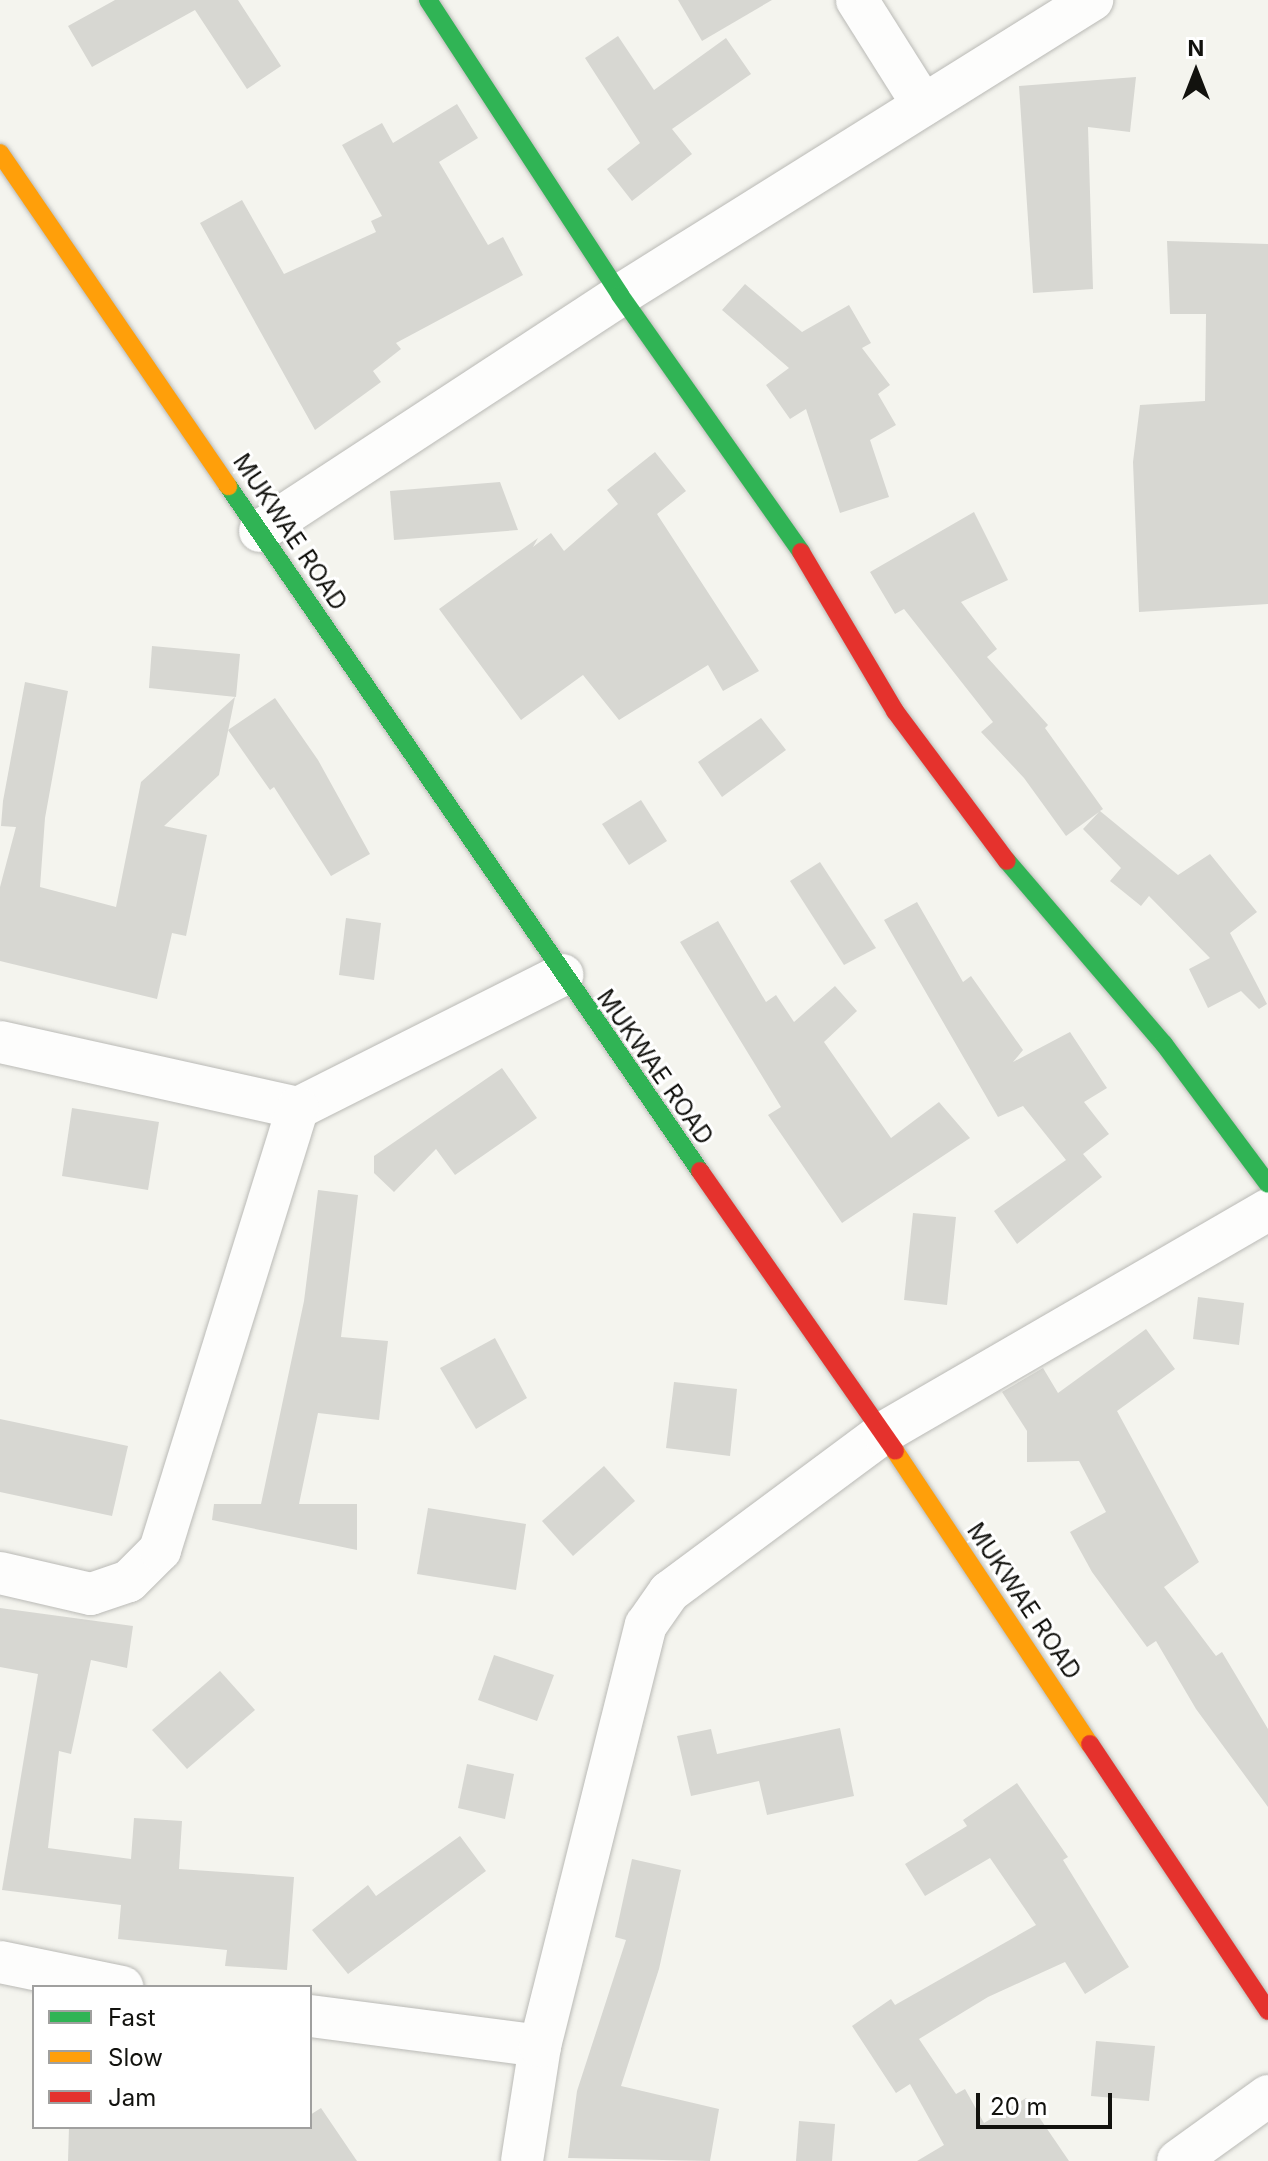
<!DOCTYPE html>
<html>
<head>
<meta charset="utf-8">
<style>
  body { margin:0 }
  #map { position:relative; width:1268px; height:2161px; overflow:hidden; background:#f4f4ee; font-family:Inter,sans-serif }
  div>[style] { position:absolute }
  .building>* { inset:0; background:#d7d7d2 }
  .roads { filter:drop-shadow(0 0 2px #babab6) drop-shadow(0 0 2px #babab6) }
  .street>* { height:42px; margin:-21px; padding:0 21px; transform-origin:21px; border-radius:21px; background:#fdfdfc }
  .fast>* { height:18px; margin:-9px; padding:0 9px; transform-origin:9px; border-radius:9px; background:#30b455 }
  .slow>* { height:18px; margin:-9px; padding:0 9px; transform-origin:9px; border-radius:9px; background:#ff9f0a }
  .jam>* { height:18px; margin:-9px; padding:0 9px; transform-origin:9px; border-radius:9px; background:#e5322d }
  span { translate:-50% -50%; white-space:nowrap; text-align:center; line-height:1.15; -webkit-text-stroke:6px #fff; paint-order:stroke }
  .street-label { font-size:24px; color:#12120e }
  .legend { position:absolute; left:32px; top:1985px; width:280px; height:144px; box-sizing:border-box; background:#fff; border:2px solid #a0a09f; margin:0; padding:10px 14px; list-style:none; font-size:24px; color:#12120e }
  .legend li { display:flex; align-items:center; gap:16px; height:40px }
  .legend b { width:40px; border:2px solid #a0a09f }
  .north { position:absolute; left:1156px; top:32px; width:80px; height:80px; -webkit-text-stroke:6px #fff; paint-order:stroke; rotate:0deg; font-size:22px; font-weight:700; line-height:32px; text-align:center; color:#12120e }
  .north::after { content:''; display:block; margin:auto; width:28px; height:36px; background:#12120e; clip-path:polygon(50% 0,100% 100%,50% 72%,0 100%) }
  .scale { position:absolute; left:976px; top:2093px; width:136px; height:36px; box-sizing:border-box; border:4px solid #12120e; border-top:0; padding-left:10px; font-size:24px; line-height:28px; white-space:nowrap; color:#12120e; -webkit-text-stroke:6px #fff; paint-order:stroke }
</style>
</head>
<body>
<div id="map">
  <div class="building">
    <i style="clip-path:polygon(115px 0,238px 0,281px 66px,247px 89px,195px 10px,92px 67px,68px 26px)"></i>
    <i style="clip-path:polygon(678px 0,772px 0,702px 41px)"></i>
    <i style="clip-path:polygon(618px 36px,654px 90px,726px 38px,751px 74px,672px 129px,692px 154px,632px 201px,607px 169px,640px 143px,585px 58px)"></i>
    <i style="clip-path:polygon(1136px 77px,1130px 132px,1088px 127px,1093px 289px,1033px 293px,1019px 86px)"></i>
    <i style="clip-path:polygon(457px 104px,478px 138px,439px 162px,488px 245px,503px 237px,523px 275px,396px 343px,401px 349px,373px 371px,381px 382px,315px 430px,200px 223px,242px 200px,284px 274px,376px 232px,371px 221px,382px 216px,342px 145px,382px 123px,393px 143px)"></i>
    <i style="clip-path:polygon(1167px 241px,1268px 244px,1268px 604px,1139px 612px,1133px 462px,1140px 405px,1205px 401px,1206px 314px,1170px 314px)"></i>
    <i style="clip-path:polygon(745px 284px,802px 332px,849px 305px,871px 343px,862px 348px,890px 385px,878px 394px,896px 425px,870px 440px,889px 497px,840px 513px,806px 409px,790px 419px,766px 385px,789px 368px,722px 310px)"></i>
    <i style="clip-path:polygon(655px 452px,686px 491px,657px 514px,759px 671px,723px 691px,708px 665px,619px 720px,583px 675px,521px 720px,439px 609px,538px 538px,533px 547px,551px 533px,564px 551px,618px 504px,607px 490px)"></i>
    <i style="clip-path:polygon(500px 482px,518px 530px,394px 540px,390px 491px)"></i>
    <i style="clip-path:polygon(974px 512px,1008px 580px,961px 602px,997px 649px,987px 657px,1048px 725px,1045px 728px,1103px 809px,1100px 811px,1178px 875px,1210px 854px,1257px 912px,1230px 933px,1267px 1004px,1259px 1009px,1241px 991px,1208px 1008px,1189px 969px,1210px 958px,1149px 896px,1141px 906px,1110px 881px,1121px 868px,1083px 829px,1099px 812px,1066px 836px,1024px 778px,981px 732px,993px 722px,904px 609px,895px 614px,870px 572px)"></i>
    <i style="clip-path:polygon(152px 646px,240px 654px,236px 697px,149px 688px)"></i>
    <i style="clip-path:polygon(25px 682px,68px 691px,45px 818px,40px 887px,116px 907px,141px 782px,235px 697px,219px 775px,164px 826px,207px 835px,186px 936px,172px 933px,157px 999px,0 961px,0 887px,16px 827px,1px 826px,3px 801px)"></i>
    <i style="clip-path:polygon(275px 698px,318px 760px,370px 854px,331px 876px,274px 787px,270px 790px,228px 730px)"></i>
    <i style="clip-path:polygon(761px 718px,786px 750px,722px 797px,698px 762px)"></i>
    <i style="clip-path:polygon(641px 800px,667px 841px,629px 865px,602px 824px)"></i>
    <i style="clip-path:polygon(820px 862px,876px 948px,844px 965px,790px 881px)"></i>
    <i style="clip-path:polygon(917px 902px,963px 982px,971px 976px,1023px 1050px,1013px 1062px,1070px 1032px,1107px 1088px,1084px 1102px,1109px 1134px,1083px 1154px,1102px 1177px,1017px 1244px,994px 1211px,1066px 1160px,1023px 1106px,998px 1117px,884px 920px)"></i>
    <i style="clip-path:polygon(346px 918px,381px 923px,374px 980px,339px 975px)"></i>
    <i style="clip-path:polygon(718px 921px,766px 1002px,776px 995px,794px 1022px,835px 986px,857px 1011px,824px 1042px,891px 1138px,939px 1102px,970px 1138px,842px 1223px,768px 1115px,781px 1107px,680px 942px)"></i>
    <i style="clip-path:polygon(502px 1068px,537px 1118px,455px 1175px,436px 1149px,394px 1192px,374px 1173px,374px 1156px)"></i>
    <i style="clip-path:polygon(72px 1108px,159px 1122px,148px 1190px,62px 1176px)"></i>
    <i style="clip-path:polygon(318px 1190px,358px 1195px,341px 1337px,388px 1341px,379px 1420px,318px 1413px,299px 1504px,357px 1504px,357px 1550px,212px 1520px,214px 1504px,261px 1504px,304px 1301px)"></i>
    <i style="clip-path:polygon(913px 1213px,956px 1217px,947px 1305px,904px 1300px)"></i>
    <i style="clip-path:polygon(1198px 1297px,1244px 1303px,1239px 1345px,1193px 1339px)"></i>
    <i style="clip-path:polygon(1146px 1329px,1175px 1369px,1117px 1411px,1199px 1562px,1164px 1587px,1216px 1656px,1222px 1652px,1268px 1729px,1268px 1807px,1196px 1709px,1156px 1641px,1147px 1647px,1092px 1572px,1070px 1532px,1106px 1512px,1079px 1461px,1027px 1462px,1027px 1431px,1002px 1392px,1043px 1368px,1058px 1393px)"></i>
    <i style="clip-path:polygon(495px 1338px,527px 1398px,476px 1429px,440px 1368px)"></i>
    <i style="clip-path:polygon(674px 1382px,737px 1389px,730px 1456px,666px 1448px)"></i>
    <i style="clip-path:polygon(0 1419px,128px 1446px,112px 1516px,0 1492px)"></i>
    <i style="clip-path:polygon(604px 1466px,635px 1501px,573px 1556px,542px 1521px)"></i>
    <i style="clip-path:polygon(428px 1508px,526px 1524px,516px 1590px,417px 1574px)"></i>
    <i style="clip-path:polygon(0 1608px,133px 1626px,127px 1668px,91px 1660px,71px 1754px,59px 1751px,48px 1848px,131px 1859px,134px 1818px,182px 1821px,179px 1869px,294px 1877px,287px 1970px,225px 1966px,227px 1950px,118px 1939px,121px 1905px,2px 1890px,38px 1674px,0 1667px)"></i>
    <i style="clip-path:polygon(494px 1655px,554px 1675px,537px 1721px,478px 1700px)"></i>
    <i style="clip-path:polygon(220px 1671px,255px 1710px,187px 1769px,152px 1730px)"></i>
    <i style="clip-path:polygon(840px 1728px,854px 1796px,767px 1815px,759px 1781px,691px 1796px,677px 1736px,711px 1729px,717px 1754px)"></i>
    <i style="clip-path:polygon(467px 1764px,514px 1774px,505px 1819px,458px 1808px)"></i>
    <i style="clip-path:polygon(1017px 1783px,1068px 1857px,1063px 1860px,1129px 1967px,1085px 1994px,1065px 1962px,988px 1997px,919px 2039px,956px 2094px,965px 2089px,984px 2123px,1026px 2098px,1069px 2161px,917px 2161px,944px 2145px,910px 2084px,896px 2093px,852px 2026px,891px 1999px,895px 2005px,1036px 1925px,990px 1858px,925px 1896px,905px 1864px,967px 1826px,963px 1820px)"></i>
    <i style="clip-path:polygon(460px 1836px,486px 1871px,348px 1974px,312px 1930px,368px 1885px,376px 1896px)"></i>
    <i style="clip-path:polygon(632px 1859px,681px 1870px,659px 1969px,621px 2086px,719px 2109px,710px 2161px,568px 2158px,577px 2091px,626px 1940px,615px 1937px)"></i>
    <i style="clip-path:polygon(1096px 2041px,1155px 2046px,1149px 2101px,1091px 2096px)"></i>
    <i style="clip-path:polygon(321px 2108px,357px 2161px,68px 2161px,69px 2127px,310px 2127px,310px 2115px)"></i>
    <i style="clip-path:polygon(799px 2121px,835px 2124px,832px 2161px,796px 2161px)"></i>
  </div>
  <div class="roads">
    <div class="street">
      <i style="left:857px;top:0;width:124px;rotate:57.8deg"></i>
      <i style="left:260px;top:531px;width:430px;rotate:-33.2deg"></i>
      <i style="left:620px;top:295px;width:557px;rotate:-32.01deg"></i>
      <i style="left:0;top:1042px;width:305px;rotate:12.5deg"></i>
      <i style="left:298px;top:1108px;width:296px;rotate:-26.7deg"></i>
      <i style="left:0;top:1573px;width:93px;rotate:13deg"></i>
      <i style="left:91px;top:1594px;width:40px;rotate:-18.9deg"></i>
      <i style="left:129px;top:1581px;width:44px;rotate:-45deg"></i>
      <i style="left:160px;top:1550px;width:463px;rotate:-72.7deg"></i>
      <i style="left:0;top:1962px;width:125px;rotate:11.6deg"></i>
      <i style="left:310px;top:2016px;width:232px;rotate:7.4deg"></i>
      <i style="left:522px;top:2161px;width:116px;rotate:-81.1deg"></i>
      <i style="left:540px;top:2046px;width:434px;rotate:-75.9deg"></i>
      <i style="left:646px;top:1625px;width:40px;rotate:-55.1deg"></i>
      <i style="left:669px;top:1592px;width:267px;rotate:-36.6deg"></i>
      <i style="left:883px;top:1433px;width:445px;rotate:-30.1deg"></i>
      <i style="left:1178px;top:2161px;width:111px;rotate:-35.8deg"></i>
    </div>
    <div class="fast">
      <i style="left:428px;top:0;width:352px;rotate:56.9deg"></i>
      <i style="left:620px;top:295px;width:314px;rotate:54.8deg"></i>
      <i style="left:228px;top:486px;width:832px;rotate:55.43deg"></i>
      <i style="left:1007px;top:861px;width:241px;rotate:49.4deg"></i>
      <i style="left:1164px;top:1044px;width:174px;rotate:53.4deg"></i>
    </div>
    <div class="slow">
      <i style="left:0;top:153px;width:404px;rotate:55.6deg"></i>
      <i style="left:895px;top:1451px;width:352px;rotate:56.4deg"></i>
    </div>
    <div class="jam">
      <i style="left:801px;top:552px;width:185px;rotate:59.4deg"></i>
      <i style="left:895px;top:711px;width:187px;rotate:53.3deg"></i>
      <i style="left:700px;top:1171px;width:341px;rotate:55.1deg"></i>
      <i style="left:1090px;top:1744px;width:321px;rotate:56.3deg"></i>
    </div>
  </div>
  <div class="street-label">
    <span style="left:290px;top:532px;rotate:56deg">MUKWAE ROAD</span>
    <span style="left:655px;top:1067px;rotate:55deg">MUKWAE ROAD</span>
    <span style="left:1024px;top:1601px;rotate:56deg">MUKWAE ROAD</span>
  </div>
  <ul class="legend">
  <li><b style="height:10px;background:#30b455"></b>Fast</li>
  <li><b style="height:10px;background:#ff9f0a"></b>Slow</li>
  <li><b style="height:10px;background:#e5322d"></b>Jam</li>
  </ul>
  <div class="north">N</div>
  <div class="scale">20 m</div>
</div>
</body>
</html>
